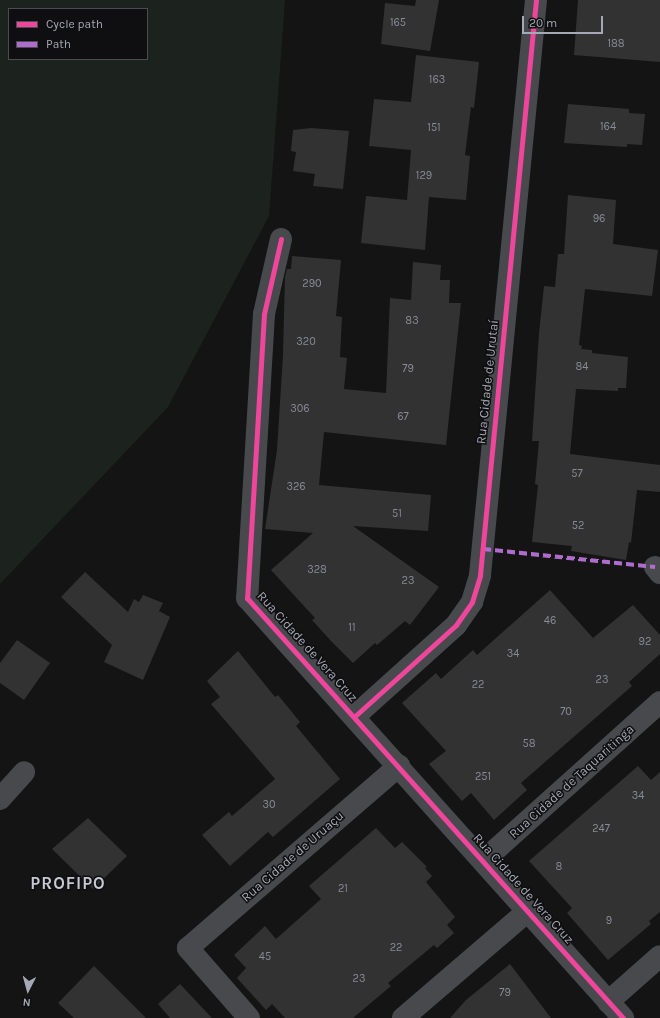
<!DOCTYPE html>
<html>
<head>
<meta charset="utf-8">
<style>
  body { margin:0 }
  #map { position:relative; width:660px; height:1018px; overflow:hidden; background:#141414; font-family:Karla,sans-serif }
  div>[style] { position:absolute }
  .green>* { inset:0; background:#1c231e }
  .building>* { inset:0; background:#323233 }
  .minor>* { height:22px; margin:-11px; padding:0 11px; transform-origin:11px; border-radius:11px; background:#48494d }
  .quiet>* { height:4px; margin-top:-2px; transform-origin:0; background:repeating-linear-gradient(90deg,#b06ccc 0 8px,transparent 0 12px) }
  .cycleway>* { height:5px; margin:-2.5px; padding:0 2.5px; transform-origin:2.5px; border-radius:2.5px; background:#ed469a }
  span { translate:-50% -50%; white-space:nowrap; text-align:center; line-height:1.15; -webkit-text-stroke:3px #0f0e10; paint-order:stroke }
  .number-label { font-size:11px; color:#888a95 }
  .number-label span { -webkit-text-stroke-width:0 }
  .street-label { font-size:13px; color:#a5a8b6 }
  .district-label { font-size:17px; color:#c6c8d2; font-weight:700; letter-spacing:1px }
  .legend { position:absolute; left:8px; top:8px; width:140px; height:52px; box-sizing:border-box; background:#0f0e10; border:1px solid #4b4c52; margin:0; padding:5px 7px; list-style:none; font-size:12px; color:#a5a8b6 }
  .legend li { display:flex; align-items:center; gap:8px; height:20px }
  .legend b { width:20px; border:1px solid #4b4c52 }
  .north { position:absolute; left:8px; top:970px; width:40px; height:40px; -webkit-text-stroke:3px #0f0e10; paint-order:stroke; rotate:186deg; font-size:11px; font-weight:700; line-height:16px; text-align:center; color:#a5a8b6 }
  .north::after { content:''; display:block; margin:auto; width:14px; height:18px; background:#a5a8b6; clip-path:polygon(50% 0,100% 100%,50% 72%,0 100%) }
  .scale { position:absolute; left:522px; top:16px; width:81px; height:18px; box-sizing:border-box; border:2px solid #a5a8b6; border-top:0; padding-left:5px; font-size:12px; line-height:14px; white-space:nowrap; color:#a5a8b6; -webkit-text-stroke:3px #0f0e10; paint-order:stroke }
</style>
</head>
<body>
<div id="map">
  <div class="green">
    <i style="clip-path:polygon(evenodd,0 0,285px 0,269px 216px,168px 407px,0 584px,0 0,9px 9px,147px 9px,147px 59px,9px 59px,9px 9px)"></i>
  </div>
  <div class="building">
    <i style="clip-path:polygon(416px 0,439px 0,430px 51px,381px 44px,385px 3px,415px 6px)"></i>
    <i style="clip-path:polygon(578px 0,660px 0,660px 62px,574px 55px)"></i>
    <i style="clip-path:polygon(416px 55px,479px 62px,474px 108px,471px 107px,465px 155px,470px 156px,466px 200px,429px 197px,425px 250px,361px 243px,366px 196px,407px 200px,411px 150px,369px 146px,374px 99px,411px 102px)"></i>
    <i style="clip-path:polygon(568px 104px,629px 109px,629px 113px,645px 114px,642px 145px,627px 144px,627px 147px,564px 143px)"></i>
    <i style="clip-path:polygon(311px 128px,349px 131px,343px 189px,313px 186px,315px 174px,293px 171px,296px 152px,291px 151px,293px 130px)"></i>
    <i style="clip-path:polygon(568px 195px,616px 200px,613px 244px,658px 250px,652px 296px,585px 289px,579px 345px,582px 346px,581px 349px,592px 350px,592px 353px,628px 357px,626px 388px,618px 388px,618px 391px,576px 389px,570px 454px,660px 465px,660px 492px,637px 490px,631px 543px,629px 542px,626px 560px,571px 551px,572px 546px,532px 542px,538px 485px,535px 484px,539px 441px,532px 441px,539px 333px,544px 286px,555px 287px,558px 254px,564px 254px)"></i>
    <i style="clip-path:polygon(292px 256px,341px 260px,336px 316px,342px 317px,340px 357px,347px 358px,344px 389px,386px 393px,390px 298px,411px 300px,413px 262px,441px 265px,440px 280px,450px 280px,449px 303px,461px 303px,446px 445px,324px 432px,319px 485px,431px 495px,428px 531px,353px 526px,439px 587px,410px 625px,405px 621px,377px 645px,375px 643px,353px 663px,331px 641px,312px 620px,315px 618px,271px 570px,313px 533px,265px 529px,277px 450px,283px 355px,285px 277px,287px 269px,291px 269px)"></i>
    <i style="clip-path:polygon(85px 572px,128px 612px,134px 599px,139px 602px,143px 595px,163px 603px,159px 611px,170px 617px,143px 680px,104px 662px,112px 645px,61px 597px)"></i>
    <i style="clip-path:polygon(550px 590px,593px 638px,633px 605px,660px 635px,660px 654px,629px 682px,632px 686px,521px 783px,527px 790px,494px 820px,471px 793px,462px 801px,429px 764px,446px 751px,402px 703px,436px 673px,441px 679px,473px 650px,477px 655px)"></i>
    <i style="clip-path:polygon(17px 640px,50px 663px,24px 700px,0 683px,0 663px)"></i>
    <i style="clip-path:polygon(238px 651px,275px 697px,278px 695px,300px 722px,296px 726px,340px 779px,273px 837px,268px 832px,230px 866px,202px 835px,229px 812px,232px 816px,275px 779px,211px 704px,220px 697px,207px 681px)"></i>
    <i style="clip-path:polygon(638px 766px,651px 780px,660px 772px,660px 912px,649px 921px,651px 924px,608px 960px,567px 913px,572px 908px,529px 861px)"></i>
    <i style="clip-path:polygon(88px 818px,127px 856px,93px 889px,52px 849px)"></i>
    <i style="clip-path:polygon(376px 828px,395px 848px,402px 842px,427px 867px,425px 868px,432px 876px,426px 882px,455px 917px,447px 925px,454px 933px,437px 948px,434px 945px,388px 983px,391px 986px,353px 1018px,285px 1018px,272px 1004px,266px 1010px,237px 978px,246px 968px,234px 955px,265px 926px,276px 939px,321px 899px,309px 886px)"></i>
    <i style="clip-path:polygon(510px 964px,551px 1018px,450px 1018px,466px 1000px)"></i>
    <i style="clip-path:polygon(94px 966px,146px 1018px,74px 1018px,58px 1003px)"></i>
    <i style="clip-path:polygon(180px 984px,212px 1018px,170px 1018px,158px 1004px)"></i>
  </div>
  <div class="minor">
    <i style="left:281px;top:239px;width:77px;rotate:102.8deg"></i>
    <i style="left:264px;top:314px;width:285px;rotate:93.4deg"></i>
    <i style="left:247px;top:598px;width:564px;rotate:48.16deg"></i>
    <i style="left:655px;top:567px;width:8px;rotate:50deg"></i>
    <i style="left:355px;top:716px;width:136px;rotate:-42deg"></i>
    <i style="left:456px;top:625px;width:28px;rotate:-55deg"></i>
    <i style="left:472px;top:602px;width:28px;rotate:-73deg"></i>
    <i style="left:480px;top:575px;width:578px;rotate:-84.44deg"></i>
    <i style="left:0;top:799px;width:36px;rotate:-48deg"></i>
    <i style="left:483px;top:861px;width:238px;rotate:-41.9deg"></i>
    <i style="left:608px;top:1002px;width:69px;rotate:-41.5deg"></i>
    <i style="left:249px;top:1018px;width:93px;rotate:-131.1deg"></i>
    <i style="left:188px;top:948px;width:279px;rotate:-40.8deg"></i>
    <i style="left:403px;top:1018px;width:165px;rotate:-40.6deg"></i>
  </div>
  <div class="quiet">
    <i style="left:483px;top:549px;width:173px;rotate:6deg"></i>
  </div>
  <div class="cycleway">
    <i style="left:281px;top:239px;width:77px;rotate:102.8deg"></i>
    <i style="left:264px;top:314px;width:285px;rotate:93.4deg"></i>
    <i style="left:247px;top:598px;width:564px;rotate:48.16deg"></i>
    <i style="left:355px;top:716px;width:136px;rotate:-42deg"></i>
    <i style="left:456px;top:625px;width:28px;rotate:-55deg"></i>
    <i style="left:472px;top:602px;width:28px;rotate:-73deg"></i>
    <i style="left:480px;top:575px;width:578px;rotate:-84.44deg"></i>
  </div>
  <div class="number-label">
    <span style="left:398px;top:23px">165</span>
    <span style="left:616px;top:44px">188</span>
    <span style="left:437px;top:80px">163</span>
    <span style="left:608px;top:127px">164</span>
    <span style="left:434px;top:128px">151</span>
    <span style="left:424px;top:176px">129</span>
    <span style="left:599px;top:219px">96</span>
    <span style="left:312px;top:284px">290</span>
    <span style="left:412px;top:321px">83</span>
    <span style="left:306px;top:342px">320</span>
    <span style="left:582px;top:367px">84</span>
    <span style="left:408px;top:369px">79</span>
    <span style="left:300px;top:409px">306</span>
    <span style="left:403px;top:417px">67</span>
    <span style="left:577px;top:474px">57</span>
    <span style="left:296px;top:487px">326</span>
    <span style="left:397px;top:514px">51</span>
    <span style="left:578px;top:526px">52</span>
    <span style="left:317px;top:570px">328</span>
    <span style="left:408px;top:581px">23</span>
    <span style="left:550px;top:621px">46</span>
    <span style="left:352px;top:628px">11</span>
    <span style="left:645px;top:642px">92</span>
    <span style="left:513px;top:654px">34</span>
    <span style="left:602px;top:680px">23</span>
    <span style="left:478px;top:685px">22</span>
    <span style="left:566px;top:712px">70</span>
    <span style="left:529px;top:744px">58</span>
    <span style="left:483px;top:777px">251</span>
    <span style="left:638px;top:796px">34</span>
    <span style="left:269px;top:805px">30</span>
    <span style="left:601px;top:829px">247</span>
    <span style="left:559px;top:867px">8</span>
    <span style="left:343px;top:889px">21</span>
    <span style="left:609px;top:921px">9</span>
    <span style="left:396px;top:948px">22</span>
    <span style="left:265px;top:957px">45</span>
    <span style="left:359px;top:979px">23</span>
    <span style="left:505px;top:993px">79</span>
  </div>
  <div class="street-label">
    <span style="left:488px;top:382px;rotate:-84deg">Rua Cidade de Urutaí</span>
    <span style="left:307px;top:647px;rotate:48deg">Rua Cidade de Vera Cruz</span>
    <span style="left:572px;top:782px;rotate:-42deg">Rua Cidade de Taquaritinga</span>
    <span style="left:293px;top:857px;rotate:-41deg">Rua Cidade de Uruaçu</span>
    <span style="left:523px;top:889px;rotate:48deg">Rua Cidade de Vera Cruz</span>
  </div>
  <div class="district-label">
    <span style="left:68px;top:884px">PROFIPO</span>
  </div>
  <ul class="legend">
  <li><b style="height:5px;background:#ed469a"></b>Cycle path</li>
  <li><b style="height:5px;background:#b06ccc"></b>Path</li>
  </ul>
  <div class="north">N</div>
  <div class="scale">20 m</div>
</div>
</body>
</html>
